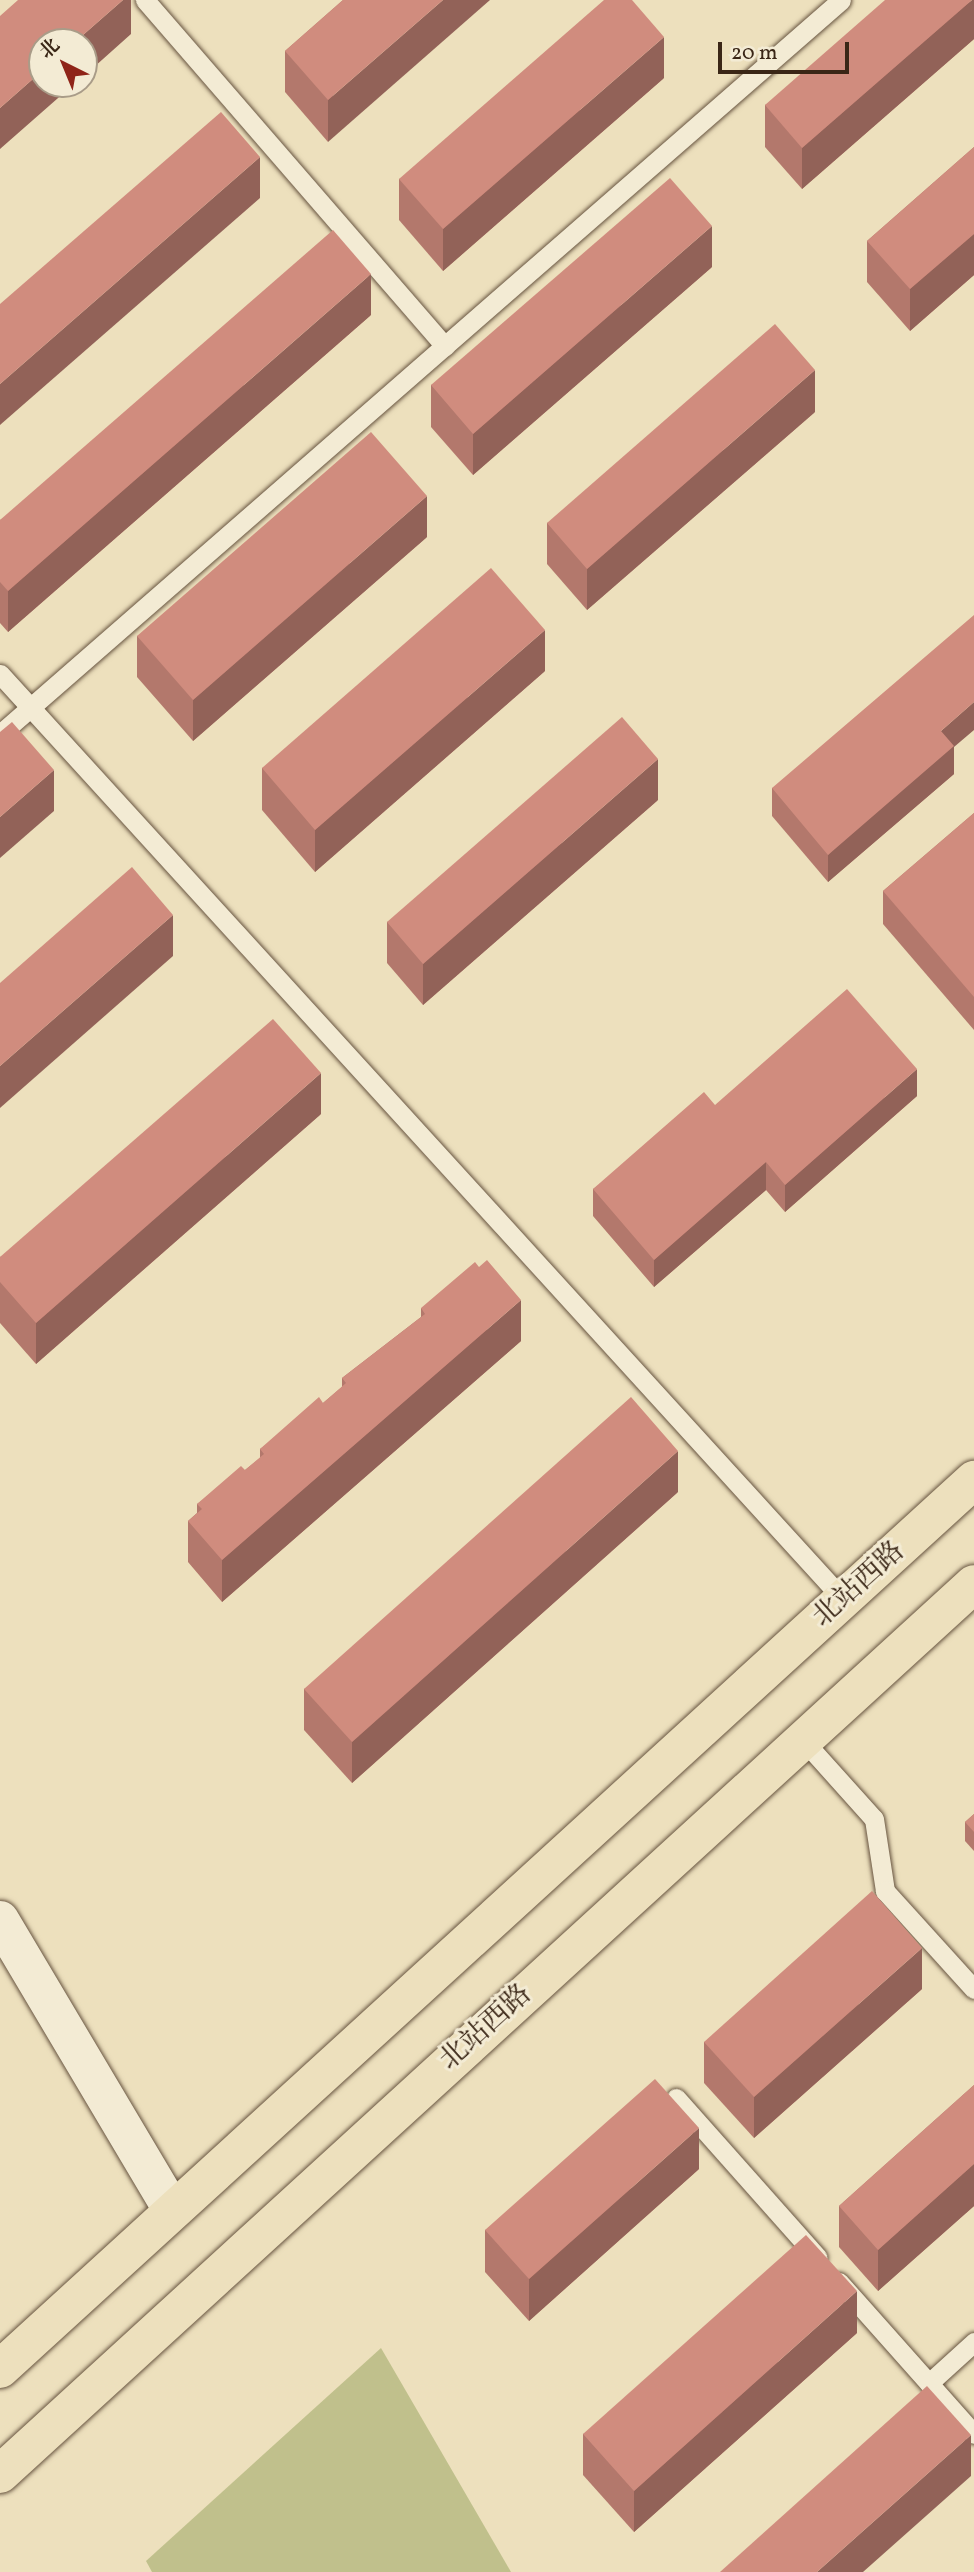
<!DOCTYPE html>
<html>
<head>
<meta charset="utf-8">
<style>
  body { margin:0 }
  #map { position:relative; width:974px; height:2572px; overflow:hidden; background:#ede0bd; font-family:Vollkorn,"Noto Serif SC",serif }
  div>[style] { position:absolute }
  .green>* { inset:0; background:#c0c08c }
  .roads { filter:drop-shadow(0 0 2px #675440) drop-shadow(0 0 2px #675440) }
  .service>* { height:19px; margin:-9.5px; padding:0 9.5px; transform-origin:9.5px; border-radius:9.5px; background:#f3ebd4 }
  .tertiary>* { height:38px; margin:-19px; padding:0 19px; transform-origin:19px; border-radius:19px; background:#f3ebd4 }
  .primary>* { height:38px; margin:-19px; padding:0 19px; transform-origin:19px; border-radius:19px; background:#ede0bd }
  .wall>* { inset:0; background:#b3786c }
  .shaded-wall>* { inset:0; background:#926258 }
  .building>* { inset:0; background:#d08c7e }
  span { translate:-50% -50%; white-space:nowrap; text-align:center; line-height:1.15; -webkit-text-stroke:6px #f3ebd4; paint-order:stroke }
  .street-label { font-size:28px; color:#3a2616 }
  .north { position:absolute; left:28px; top:28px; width:70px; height:70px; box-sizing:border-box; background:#f3ebd4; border:2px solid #a99c88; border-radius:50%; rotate:317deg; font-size:19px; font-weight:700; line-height:28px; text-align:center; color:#3a2616 }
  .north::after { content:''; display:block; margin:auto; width:24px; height:32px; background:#8f2418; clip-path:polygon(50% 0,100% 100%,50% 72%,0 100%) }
  .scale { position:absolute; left:718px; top:42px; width:131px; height:32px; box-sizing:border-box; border:4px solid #3a2616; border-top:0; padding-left:9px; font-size:21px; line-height:24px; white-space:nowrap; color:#3a2616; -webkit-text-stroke:5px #f3ebd4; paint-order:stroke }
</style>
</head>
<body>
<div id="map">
  <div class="green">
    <i style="clip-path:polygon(381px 2348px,511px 2572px,152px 2572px,146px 2561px)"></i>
  </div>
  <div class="roads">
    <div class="service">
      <i style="left:145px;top:0;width:458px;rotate:49.1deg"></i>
      <i style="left:0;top:674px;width:1252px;rotate:47.66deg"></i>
      <i style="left:0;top:734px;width:1116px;rotate:-41.11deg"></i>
      <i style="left:803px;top:1740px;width:106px;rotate:48.1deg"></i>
      <i style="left:874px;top:1819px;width:73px;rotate:81.3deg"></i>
      <i style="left:885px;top:1891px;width:132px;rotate:47.8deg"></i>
      <i style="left:676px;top:2098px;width:213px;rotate:48.4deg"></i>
      <i style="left:839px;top:2282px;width:203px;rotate:48.4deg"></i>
      <i style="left:929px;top:2383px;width:61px;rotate:-42.3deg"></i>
    </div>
    <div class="tertiary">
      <i style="left:0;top:1920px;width:337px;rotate:59.3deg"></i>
    </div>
    <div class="primary">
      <i style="left:0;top:2369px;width:1319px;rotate:-42.39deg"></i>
      <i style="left:0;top:2474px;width:1319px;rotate:-42.42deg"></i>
    </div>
  </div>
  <div class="wall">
    <i style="clip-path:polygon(343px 0,328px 142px,285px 92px,285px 51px)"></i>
    <i style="clip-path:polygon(974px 0,974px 39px,802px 189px,765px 147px,765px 105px)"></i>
    <i style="clip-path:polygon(664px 78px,443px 271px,399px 220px,399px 179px)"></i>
    <i style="clip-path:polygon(974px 147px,974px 275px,910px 331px,867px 282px,867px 241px)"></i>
    <i style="clip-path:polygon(712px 267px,473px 475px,431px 427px,431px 385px)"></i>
    <i style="clip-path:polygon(371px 315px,8px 632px,0 623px,0 520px)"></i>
    <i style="clip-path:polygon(815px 412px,587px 610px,547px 564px,547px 523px)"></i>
    <i style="clip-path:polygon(427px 537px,193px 741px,137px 677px,137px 636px)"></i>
    <i style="clip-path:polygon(545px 671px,315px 872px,262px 810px,262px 768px)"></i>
    <i style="clip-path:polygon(954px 747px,954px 774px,828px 882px,772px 816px,772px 788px)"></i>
    <i style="clip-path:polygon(658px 800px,423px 1005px,387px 963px,387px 922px)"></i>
    <i style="clip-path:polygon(974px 813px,974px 1030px,883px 924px,883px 891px)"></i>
    <i style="clip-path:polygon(917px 1096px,785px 1212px,766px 1190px,654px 1287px,593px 1216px,593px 1189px,715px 1105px)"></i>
    <i style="clip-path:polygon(321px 1114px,36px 1364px,0 1323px,0 1257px)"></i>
    <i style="clip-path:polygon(421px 1308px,521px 1341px,222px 1602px,188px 1562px,188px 1521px,197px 1513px,197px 1504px,245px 1470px,260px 1458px,260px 1449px,323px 1403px,342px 1387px,342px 1378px,421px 1317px)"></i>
    <i style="clip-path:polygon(678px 1492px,352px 1783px,304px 1730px,304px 1689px)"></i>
    <i style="clip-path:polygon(974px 1814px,974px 1851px,965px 1841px,965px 1822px)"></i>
    <i style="clip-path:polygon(922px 1989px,754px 2138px,704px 2083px,704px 2042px)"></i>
    <i style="clip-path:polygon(974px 2085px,974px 2206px,878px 2291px,839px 2247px,839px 2206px)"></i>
    <i style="clip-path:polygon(699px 2169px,529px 2321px,485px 2272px,485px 2230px)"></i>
    <i style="clip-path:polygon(857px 2333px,634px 2532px,583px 2475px,583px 2434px)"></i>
  </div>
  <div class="shaded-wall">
    <i style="clip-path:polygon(123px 0,131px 0,131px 34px,84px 76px,84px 42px,75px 42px)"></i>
    <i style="clip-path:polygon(443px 0,490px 0,328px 142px,328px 100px)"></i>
    <i style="clip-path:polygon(972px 0,974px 0,974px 39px,802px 189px,802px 148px)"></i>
    <i style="clip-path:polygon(664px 37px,664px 78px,443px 271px,443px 229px)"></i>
    <i style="clip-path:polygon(42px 71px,42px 84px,74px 84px,0 149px,0 108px)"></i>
    <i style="clip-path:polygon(260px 157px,260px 198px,0 425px,0 384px)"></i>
    <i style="clip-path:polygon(712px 226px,712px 267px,473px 475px,473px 434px)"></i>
    <i style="clip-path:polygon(974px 234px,974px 275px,910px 331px,910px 289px)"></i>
    <i style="clip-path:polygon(371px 274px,371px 315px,8px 632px,8px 591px)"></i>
    <i style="clip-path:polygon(815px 370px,815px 412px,587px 610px,587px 569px)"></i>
    <i style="clip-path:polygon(427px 496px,427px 537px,193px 741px,193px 700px)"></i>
    <i style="clip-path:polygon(545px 630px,545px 671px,315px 872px,315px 830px)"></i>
    <i style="clip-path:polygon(974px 702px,974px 730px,954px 747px,954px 774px,828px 882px,828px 855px,941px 731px)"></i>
    <i style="clip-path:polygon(658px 759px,658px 800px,423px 1005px,423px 964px)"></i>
    <i style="clip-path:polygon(54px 770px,54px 811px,0 858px,0 817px)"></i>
    <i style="clip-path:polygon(173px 915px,173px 956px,0 1108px,0 1066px)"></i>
    <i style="clip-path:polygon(917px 1069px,917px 1096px,785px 1212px,785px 1185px)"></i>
    <i style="clip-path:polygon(321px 1073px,321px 1114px,36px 1364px,36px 1323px)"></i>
    <i style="clip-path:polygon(766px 1162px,766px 1190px,654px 1287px,654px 1260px)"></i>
    <i style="clip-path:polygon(521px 1300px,521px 1341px,222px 1602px,222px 1560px)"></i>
    <i style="clip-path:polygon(678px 1451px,678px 1492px,352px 1783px,352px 1742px)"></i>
    <i style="clip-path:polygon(922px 1948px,922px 1989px,754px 2138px,754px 2097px)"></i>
    <i style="clip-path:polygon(699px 2128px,699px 2169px,529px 2321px,529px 2279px)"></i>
    <i style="clip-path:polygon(974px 2164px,974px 2206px,878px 2291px,878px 2250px)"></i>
    <i style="clip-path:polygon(857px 2291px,857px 2333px,634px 2532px,634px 2491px)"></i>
    <i style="clip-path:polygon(971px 2435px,971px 2476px,863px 2572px,817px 2572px)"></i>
  </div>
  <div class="building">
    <i style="clip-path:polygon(18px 0,123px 0,75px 42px,42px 42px,42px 71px,0 108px,0 16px)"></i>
    <i style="clip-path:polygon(343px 0,443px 0,328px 100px,285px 51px)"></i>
    <i style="clip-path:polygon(604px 0,632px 0,664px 37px,443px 229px,399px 179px)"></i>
    <i style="clip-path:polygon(885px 0,972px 0,802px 148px,765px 105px)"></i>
    <i style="clip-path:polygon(221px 112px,260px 157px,0 384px,0 304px)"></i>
    <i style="clip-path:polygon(974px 147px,974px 234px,910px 289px,867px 241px)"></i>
    <i style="clip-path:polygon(670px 178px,712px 226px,473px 434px,431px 385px)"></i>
    <i style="clip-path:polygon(333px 230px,371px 274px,8px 591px,0 582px,0 520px)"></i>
    <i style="clip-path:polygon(775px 324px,815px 370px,587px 569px,547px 523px)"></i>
    <i style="clip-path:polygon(371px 432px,427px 496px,193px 700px,137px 636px)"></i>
    <i style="clip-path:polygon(491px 568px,545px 630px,315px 830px,262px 768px)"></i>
    <i style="clip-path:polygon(974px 615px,974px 702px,941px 731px,954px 746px,828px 855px,772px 788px)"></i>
    <i style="clip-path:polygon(622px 717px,658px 759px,423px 964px,387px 922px)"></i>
    <i style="clip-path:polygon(12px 722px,54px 770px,0 817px,0 732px)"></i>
    <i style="clip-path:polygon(974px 813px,974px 997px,883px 891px)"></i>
    <i style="clip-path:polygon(132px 867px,173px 915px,0 1066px,0 983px)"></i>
    <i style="clip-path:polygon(847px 989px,917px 1069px,785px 1185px,766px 1162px,654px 1260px,593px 1189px,704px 1092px,715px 1105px)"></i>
    <i style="clip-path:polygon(273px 1019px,321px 1073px,36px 1323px,0 1282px,0 1257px)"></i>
    <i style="clip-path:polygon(487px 1260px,521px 1300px,222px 1560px,188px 1521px,202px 1509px,197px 1504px,241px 1466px,245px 1470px,264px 1454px,260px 1449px,319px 1397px,323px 1403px,346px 1383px,342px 1378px,425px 1314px,421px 1308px,475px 1262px,479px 1267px)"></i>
    <i style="clip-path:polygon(631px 1397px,678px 1451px,352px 1742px,304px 1689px)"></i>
    <i style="clip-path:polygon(974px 1814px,974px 1832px,965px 1822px)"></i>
    <i style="clip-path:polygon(872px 1891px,922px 1948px,754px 2097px,704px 2042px)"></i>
    <i style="clip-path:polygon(655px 2079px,699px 2128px,529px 2279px,485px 2230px)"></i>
    <i style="clip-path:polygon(974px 2085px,974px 2164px,878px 2250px,839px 2206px)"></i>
    <i style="clip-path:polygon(806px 2235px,857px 2291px,634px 2491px,583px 2434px)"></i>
    <i style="clip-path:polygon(927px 2386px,971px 2435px,817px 2572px,720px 2572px)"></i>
  </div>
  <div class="street-label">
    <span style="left:859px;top:1585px;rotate:-42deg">北站西路</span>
    <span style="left:486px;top:2028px;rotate:-42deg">北站西路</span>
  </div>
  <div class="north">北</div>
  <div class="scale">20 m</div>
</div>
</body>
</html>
